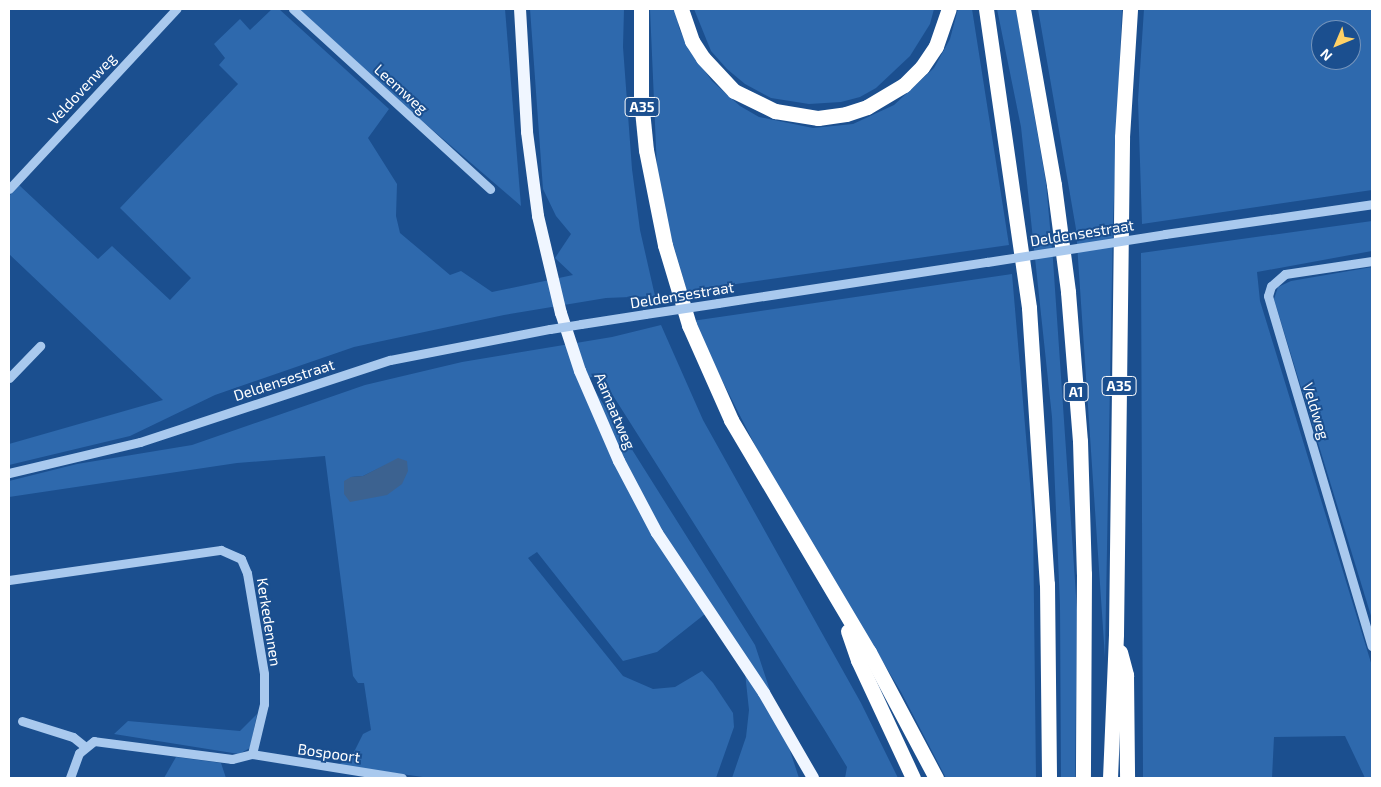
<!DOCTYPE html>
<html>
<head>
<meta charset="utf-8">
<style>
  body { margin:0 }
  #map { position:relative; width:1381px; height:787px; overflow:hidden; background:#1b4f8f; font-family:"Exo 2",sans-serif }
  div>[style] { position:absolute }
  .green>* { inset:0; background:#2e69ad }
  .water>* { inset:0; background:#3c6290 }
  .minor>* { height:9px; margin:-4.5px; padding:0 4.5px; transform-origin:4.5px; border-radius:4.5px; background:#a9c9ee }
  .major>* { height:12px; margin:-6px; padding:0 6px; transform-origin:6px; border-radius:6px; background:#f0f6ff }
  .highway>* { height:15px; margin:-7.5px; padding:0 7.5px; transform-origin:7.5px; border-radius:7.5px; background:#fff }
  .minor-bridge>* { height:9px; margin:-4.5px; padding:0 4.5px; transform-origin:4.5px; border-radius:4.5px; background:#a9c9ee }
  span { translate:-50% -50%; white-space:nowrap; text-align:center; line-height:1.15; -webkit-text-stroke:4px #1b4f8f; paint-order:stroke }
  .shield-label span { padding:1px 4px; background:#1b4f8f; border:1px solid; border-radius:4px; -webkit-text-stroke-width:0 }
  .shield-label { font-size:14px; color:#fff; font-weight:700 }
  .street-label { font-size:15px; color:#fff }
  .frame { position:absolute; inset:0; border:10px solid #fff; pointer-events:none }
  .north { position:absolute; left:1311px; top:20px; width:50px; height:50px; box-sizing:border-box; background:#1b4f8f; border:1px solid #7695bc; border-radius:50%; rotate:225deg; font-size:14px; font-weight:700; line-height:20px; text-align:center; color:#fff }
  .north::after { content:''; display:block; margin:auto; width:18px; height:22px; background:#ffd166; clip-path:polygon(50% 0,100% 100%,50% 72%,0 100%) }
</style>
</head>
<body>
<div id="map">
  <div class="green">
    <i style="clip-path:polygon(272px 9px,279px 9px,389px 109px,368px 138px,397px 184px,396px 216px,400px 233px,450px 275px,461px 271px,492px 292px,573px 275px,555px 258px,571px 234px,556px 216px,543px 189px,530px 9px,624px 9px,623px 47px,632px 169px,640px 230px,655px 296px,606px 298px,504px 315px,354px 347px,215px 395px,130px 436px,9px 465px,9px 444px,163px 400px,9px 254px,9px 196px,19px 185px,98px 259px,112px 246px,170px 300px,191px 278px,120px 208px,238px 84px,219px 65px,225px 58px,214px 44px,240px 19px,250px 30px)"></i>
    <i style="clip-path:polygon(297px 9px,505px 9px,521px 206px,421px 120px)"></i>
    <i style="clip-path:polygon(650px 9px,676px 9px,679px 28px,687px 46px,712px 81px,740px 106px,759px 117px,813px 128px,853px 124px,894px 105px,934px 68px,950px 39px,958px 9px,972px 9px,1009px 245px,687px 291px,658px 193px)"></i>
    <i style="clip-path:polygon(694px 9px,934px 9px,930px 24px,910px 56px,876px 88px,860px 97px,841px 102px,809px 104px,771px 98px,745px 84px,727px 69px,711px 51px)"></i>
    <i style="clip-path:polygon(997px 9px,1016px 9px,1046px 183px,1053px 260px,1077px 610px,1075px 778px,1061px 778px,1060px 605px,1052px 417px,1021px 127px)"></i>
    <i style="clip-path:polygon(1038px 9px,1122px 9px,1113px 220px,1105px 658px,1076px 229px)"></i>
    <i style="clip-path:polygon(evenodd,1144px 9px,1372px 9px,1372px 190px,1142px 224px,1138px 100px,1144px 9px,1321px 30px,1351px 30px,1351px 60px,1321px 60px,1321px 30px)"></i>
    <i style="clip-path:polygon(1372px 221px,1372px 251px,1257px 272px,1260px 301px,1372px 666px,1372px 778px,1365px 778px,1345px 736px,1274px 737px,1272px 778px,1143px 778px,1141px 253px)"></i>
    <i style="clip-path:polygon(1372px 267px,1372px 619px,1274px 299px,1278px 287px,1291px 281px)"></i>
    <i style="clip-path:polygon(1012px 274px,1033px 518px,1036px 778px,946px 778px,901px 692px,768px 471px,692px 321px)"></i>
    <i style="clip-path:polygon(evenodd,661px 325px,703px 420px,861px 703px,898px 778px,845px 778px,847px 767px,824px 729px,600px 375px,587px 378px,755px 645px,799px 778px,732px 778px,746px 737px,749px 710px,743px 654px,705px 614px,657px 652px,623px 661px,537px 552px,528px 558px,623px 676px,653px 689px,675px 687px,702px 671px,713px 683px,733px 713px,734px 727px,716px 778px,430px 778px,337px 765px,351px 758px,363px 734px,371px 730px,364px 683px,358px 683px,353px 676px,325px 456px,237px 463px,9px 497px,9px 481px,77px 464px,192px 445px,365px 385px,462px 362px,612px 337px,661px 325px,398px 459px,344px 494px,351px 477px,363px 476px,398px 459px)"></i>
    <i style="clip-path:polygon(257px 714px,250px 748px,239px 754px,114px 734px,128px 721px,240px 731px)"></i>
    <i style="clip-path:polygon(176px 757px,221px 763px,226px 778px,164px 778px)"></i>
  </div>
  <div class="water">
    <i style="clip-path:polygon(398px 458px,407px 461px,408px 471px,402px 484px,387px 495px,350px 502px,344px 494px,344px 481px,351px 477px,363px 476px)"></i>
  </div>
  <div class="minor">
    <i style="left:293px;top:9px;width:267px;rotate:42.4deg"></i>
    <i style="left:9px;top:189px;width:246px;rotate:-47.1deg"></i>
    <i style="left:1165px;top:234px;width:209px;rotate:-8.2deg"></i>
    <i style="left:1372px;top:261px;width:88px;rotate:171.5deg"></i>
    <i style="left:1285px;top:274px;width:18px;rotate:139deg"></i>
    <i style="left:1271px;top:286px;width:10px;rotate:107deg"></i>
    <i style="left:1268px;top:296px;width:365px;rotate:73.5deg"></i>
    <i style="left:718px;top:303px;width:272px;rotate:-8.7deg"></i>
    <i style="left:581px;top:324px;width:65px;rotate:-8.9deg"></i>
    <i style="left:9px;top:378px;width:45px;rotate:-45.9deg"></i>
    <i style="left:9px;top:473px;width:135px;rotate:-13.3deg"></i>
    <i style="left:140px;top:442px;width:263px;rotate:-18.2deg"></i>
    <i style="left:390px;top:360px;width:163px;rotate:-11deg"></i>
    <i style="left:9px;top:580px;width:214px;rotate:-8.1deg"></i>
    <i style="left:221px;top:550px;width:22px;rotate:24deg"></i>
    <i style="left:241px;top:559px;width:15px;rotate:67deg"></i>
    <i style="left:247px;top:573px;width:102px;rotate:80.4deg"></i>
    <i style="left:264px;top:674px;width:30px;rotate:90deg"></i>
    <i style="left:264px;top:704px;width:51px;rotate:103.5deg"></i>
    <i style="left:252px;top:754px;width:21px;rotate:166deg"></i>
    <i style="left:232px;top:759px;width:139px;rotate:-172.6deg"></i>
    <i style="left:94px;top:741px;width:19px;rotate:141deg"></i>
    <i style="left:79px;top:753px;width:27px;rotate:110deg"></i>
    <i style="left:22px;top:721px;width:53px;rotate:17.4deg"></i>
    <i style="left:73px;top:737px;width:14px;rotate:39deg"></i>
    <i style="left:252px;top:754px;width:152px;rotate:9.1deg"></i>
  </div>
  <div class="major">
    <i style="left:520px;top:9px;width:123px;rotate:86.7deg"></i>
    <i style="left:527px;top:132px;width:85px;rotate:82.5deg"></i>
    <i style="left:538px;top:216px;width:100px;rotate:76.7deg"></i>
    <i style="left:561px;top:313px;width:61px;rotate:71.9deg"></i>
    <i style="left:580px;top:371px;width:98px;rotate:66.6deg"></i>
    <i style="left:619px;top:461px;width:81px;rotate:62.2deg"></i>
    <i style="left:657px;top:533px;width:192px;rotate:56.2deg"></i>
    <i style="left:764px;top:693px;width:98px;rotate:60deg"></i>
  </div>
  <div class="highway">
    <i style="left:641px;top:9px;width:91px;rotate:90deg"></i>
    <i style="left:641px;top:100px;width:50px;rotate:84.3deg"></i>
    <i style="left:646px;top:150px;width:97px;rotate:78.7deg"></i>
    <i style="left:665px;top:245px;width:84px;rotate:73.3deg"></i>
    <i style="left:689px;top:325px;width:104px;rotate:66.1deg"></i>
    <i style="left:731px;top:420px;width:270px;rotate:59.3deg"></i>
    <i style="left:869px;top:652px;width:143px;rotate:62deg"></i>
    <i style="left:681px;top:9px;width:34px;rotate:71deg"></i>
    <i style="left:692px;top:41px;width:20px;rotate:57deg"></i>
    <i style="left:703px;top:58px;width:45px;rotate:46.8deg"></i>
    <i style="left:734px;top:91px;width:46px;rotate:26deg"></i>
    <i style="left:775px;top:111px;width:44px;rotate:9.2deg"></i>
    <i style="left:818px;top:118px;width:28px;rotate:-8deg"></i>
    <i style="left:846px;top:114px;width:22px;rotate:-18deg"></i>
    <i style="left:867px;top:107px;width:43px;rotate:-30.7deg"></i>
    <i style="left:904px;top:85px;width:25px;rotate:-45deg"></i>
    <i style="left:922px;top:67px;width:25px;rotate:-56deg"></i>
    <i style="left:936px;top:46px;width:39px;rotate:-71deg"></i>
    <i style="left:986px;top:9px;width:302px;rotate:81.8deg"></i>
    <i style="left:1029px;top:308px;width:277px;rotate:86.3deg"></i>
    <i style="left:1047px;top:584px;width:194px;rotate:89.4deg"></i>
    <i style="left:1023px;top:9px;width:179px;rotate:80deg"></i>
    <i style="left:1054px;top:185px;width:108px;rotate:82.5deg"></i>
    <i style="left:1068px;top:292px;width:149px;rotate:85.4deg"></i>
    <i style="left:1080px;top:441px;width:133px;rotate:88.3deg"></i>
    <i style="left:1084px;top:574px;width:204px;rotate:90.3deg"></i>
    <i style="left:848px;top:631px;width:31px;rotate:71deg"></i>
    <i style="left:858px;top:660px;width:130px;rotate:65deg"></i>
    <i style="left:1120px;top:652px;width:24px;rotate:75deg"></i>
    <i style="left:1126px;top:675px;width:103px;rotate:89.4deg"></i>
    <i style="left:1110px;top:778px;width:144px;rotate:-87.6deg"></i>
    <i style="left:1116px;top:634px;width:497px;rotate:-89.3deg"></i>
    <i style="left:1122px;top:137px;width:128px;rotate:-86.4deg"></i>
  </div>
  <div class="minor-bridge">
    <i style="left:987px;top:262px;width:180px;rotate:-8.9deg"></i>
    <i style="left:645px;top:314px;width:74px;rotate:-8.6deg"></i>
    <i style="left:550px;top:329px;width:31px;rotate:-9deg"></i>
  </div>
  <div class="shield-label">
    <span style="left:642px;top:107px">A35</span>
    <span style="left:1119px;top:386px">A35</span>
    <span style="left:1076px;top:392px">A1</span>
  </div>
  <div class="street-label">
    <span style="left:82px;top:89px;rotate:-47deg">Veldovenweg</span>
    <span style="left:401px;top:89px;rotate:42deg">Leemweg</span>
    <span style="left:1082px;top:233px;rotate:-9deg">Deldensestraat</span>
    <span style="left:682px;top:295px;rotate:-9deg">Deldensestraat</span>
    <span style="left:284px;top:380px;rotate:-18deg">Deldensestraat</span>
    <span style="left:615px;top:411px;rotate:67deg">Aamaatweg</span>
    <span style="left:1316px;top:411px;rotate:73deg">Veldweg</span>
    <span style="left:269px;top:622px;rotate:81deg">Kerkedennen</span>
    <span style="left:329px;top:753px;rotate:8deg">Bospoort</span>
  </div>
  <div class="frame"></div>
  <div class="north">N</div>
</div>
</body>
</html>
